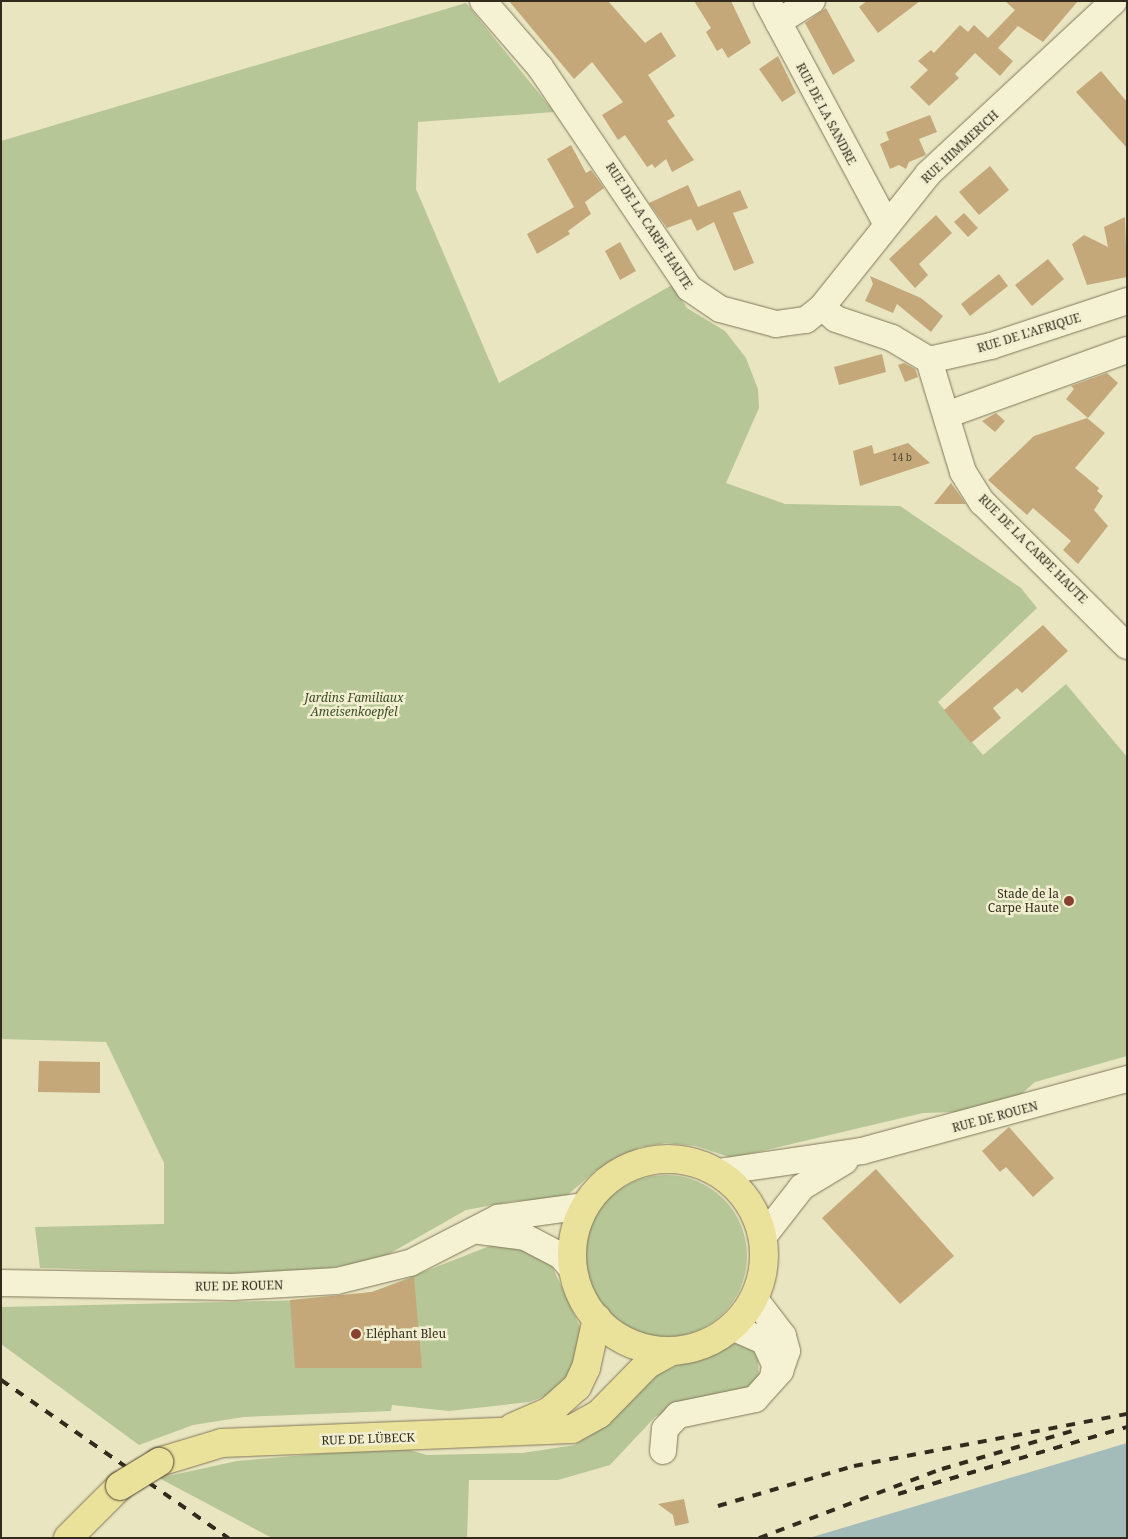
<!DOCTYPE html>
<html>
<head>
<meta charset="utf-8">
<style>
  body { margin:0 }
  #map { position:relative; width:1128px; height:1539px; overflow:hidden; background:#e9e5c1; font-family:"Noto Serif",serif }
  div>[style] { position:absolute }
  .green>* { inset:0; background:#b6c696 }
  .round { border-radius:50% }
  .water>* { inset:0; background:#a3bcba }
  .building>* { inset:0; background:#c4a87a }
  .roads { filter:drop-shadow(0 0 1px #81775a) drop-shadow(0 0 1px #81775a) }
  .minor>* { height:26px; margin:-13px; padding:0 13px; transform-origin:13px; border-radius:13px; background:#f5f2d3 }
  .major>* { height:28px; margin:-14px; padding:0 14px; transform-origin:14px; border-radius:14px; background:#eae19b }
  .major>.ring { margin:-14px; padding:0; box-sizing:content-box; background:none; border:28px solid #eae19b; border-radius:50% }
  .rail>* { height:4px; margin-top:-2px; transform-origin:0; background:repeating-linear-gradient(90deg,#322b1d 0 9px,transparent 0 18px) }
  .bridges { filter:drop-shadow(0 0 1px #4f442e) drop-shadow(0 0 1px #4f442e) }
  .major-bridge>* { height:28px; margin:-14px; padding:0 14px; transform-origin:14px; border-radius:14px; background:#eae19b }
  .dots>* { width:14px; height:14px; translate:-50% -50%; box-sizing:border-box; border:2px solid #f1efd0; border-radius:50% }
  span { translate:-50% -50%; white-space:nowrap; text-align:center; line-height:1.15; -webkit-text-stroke:5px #f1efd0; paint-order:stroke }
  .number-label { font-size:10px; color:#564a34 }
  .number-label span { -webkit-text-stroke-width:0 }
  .street-label { font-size:12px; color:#322b1d }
  .park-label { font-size:12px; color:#3a4c26; font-style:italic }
  .poi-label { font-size:12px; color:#322b1d }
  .right { translate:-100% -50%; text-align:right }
  .left { translate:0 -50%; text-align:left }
  .frame { position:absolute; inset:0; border:2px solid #322b1d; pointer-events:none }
</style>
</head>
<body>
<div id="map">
  <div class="green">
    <i style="clip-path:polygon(466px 3px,554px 112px,418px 122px,416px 189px,499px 383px,672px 285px,687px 308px,725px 331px,746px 358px,758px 389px,759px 408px,726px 483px,785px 504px,900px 506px,1021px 588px,1037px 608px,938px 702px,983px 755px,1066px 684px,1127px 757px,1127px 1056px,1035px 1082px,1019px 1096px,959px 1112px,923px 1113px,732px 1158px,696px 1146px,666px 1143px,640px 1147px,595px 1171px,563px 1199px,514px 1201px,466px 1210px,387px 1255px,348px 1265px,283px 1275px,40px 1268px,35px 1227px,164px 1224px,164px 1163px,106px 1042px,1px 1039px,1px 141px)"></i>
    <i class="round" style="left:585px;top:1175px;width:162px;height:162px"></i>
    <i style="clip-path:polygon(500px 1242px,533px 1250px,551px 1264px,581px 1329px,574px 1374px,558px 1391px,529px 1402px,449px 1411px,392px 1405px,391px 1411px,244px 1417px,193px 1425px,139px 1445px,1px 1344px,1px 1307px,313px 1300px,372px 1292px)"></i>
    <i style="clip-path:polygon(739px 1341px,751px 1345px,758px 1357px,759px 1378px,752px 1392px,678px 1406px,655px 1417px,610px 1465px,558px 1480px,469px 1480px,467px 1538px,272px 1538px,159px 1478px,237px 1461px,328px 1453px,406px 1449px,427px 1455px,522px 1453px,575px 1445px,617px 1412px,646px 1378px)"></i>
  </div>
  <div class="water">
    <i style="clip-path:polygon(1127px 1443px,1127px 1538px,809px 1538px)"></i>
  </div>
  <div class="building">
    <i style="clip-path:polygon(509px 1px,608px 1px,645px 43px,661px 32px,676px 56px,648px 75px,675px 116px,667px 121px,694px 160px,672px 172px,666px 159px,655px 168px,652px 164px,647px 167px,625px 135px,618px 140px,602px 115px,623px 102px,592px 62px,574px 79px)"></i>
    <i style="clip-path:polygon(694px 1px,731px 1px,751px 43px,728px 58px,722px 48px,717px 51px,706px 32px,711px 28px)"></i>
    <i style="clip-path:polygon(867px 1px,920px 1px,878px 33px,859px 7px)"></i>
    <i style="clip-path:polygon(1005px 1px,1078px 1px,1043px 42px,1018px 26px,998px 48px,1013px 61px,1000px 76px,975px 53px,955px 74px,959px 78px,929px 106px,910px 87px,928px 70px,918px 61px,931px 50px,934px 53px,960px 25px,968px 32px,974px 25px,988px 38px,1015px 10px)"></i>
    <i style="clip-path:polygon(826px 8px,855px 61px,833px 75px,805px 23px)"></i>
    <i style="clip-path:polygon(778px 56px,796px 93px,782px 102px,759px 69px)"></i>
    <i style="clip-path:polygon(1101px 71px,1127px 102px,1127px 148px,1076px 92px)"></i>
    <i style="clip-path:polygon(930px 115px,937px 132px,919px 139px,926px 155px,909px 162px,906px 169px,899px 165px,890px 169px,880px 144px,889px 140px,886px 132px)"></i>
    <i style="clip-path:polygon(571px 145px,586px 173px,591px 170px,604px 188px,585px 202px,591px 214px,568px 231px,570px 234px,537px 254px,527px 234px,574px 207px,547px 159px)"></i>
    <i style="clip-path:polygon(990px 166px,1009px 190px,979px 215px,959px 192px)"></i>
    <i style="clip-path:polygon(688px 185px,698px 207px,740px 190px,748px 208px,733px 213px,754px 263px,734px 271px,714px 222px,697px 231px,691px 219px,667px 228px,649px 203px)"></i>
    <i style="clip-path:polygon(964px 213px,978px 228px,968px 237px,954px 222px)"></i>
    <i style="clip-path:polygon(936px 215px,952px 233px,919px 264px,928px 275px,915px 288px,889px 259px)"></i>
    <i style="clip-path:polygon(1125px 217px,1127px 277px,1087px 285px,1072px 244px,1084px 235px,1108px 247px,1104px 227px)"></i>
    <i style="clip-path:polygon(620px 242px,636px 271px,620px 280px,605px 251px)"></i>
    <i style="clip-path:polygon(1048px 259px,1064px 279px,1032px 306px,1015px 285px)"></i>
    <i style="clip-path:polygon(999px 274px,1008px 286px,970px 316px,961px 304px)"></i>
    <i style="clip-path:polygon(870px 276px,921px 298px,943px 316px,931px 332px,897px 304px,893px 313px,865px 301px,873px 284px)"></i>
    <i style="clip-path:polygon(882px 354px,886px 372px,839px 385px,834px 367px)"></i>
    <i style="clip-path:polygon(904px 363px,915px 369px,918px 377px,905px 382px,898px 365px)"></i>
    <i style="clip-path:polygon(1107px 373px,1118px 383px,1088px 418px,1066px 399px,1074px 389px,1071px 386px)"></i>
    <i style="clip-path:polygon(996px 413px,1005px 421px,995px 432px,982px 421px)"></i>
    <i style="clip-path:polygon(1087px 418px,1105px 433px,1075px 468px,1099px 488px,1097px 491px,1103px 496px,1094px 510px,1108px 526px,1078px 564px,1063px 550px,1071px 541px,1033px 508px,1027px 515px,988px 480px,1034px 436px)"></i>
    <i style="clip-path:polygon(908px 443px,930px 463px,860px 486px,853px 451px,872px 445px,874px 454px)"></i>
    <i style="clip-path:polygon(951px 483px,966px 504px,934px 504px)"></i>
    <i style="clip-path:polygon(1043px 625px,1068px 651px,1022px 693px,1017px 688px,993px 708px,1001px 718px,971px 743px,944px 710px)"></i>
    <i style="clip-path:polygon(39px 1061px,100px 1062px,100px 1093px,38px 1092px)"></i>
    <i style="clip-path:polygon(1009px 1127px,1054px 1178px,1033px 1197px,1006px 1167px,1000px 1172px,982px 1151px)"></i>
    <i style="clip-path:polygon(876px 1169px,954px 1256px,900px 1304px,822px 1218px)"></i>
    <i style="clip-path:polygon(414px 1277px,422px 1368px,295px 1368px,290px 1300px,372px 1292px)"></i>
    <i style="clip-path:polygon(684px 1499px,689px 1523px,675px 1526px,673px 1515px,658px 1504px)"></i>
  </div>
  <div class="roads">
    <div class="minor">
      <i style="left:483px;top:1px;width:87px;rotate:49.2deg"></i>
      <i style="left:540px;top:67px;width:267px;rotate:56deg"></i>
      <i style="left:689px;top:288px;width:37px;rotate:34deg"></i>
      <i style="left:720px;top:309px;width:58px;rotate:15deg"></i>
      <i style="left:776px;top:324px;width:30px;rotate:-8deg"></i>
      <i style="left:806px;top:320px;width:21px;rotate:-39deg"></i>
      <i style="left:822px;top:307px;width:170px;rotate:-51.4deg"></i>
      <i style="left:928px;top:174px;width:254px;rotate:-42.9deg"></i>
      <i style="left:767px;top:1px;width:254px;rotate:61.8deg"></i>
      <i style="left:778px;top:22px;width:40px;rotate:-32deg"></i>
      <i style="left:822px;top:307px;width:18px;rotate:41deg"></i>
      <i style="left:836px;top:319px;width:59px;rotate:18.7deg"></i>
      <i style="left:892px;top:338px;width:43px;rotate:30.7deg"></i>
      <i style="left:929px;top:360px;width:117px;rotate:73.1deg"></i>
      <i style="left:963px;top:472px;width:36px;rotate:58deg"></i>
      <i style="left:982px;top:502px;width:204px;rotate:44.8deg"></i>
      <i style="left:929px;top:360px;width:64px;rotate:-12.7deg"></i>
      <i style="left:991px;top:346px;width:143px;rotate:-18.3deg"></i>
      <i style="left:949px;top:414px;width:189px;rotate:-19.8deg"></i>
      <i style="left:718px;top:1172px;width:146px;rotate:-8.3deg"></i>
      <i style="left:862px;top:1151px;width:275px;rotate:-15.2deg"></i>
      <i style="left:480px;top:1231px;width:45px;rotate:7.6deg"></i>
      <i style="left:525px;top:1237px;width:41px;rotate:27.8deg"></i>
      <i style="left:561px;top:1256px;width:18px;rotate:49deg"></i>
      <i style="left:763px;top:1237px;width:63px;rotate:-52deg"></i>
      <i style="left:802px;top:1187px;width:50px;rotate:-31.2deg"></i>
      <i style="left:1px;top:1283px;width:231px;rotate:1deg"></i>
      <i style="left:232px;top:1287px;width:105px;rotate:-3.3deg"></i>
      <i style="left:337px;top:1281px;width:75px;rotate:-13.9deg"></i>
      <i style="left:410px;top:1263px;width:99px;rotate:-27.1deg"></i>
      <i style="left:498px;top:1218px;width:88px;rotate:-7.9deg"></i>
      <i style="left:732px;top:1327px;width:35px;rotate:24deg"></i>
      <i style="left:764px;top:1341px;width:26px;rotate:65deg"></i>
      <i style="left:775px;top:1365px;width:13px;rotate:99deg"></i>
      <i style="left:663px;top:1451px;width:22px;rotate:-85deg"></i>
      <i style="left:665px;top:1429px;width:19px;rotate:-47deg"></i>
      <i style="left:678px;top:1415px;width:79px;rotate:-11.7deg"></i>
      <i style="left:755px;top:1399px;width:38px;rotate:-48deg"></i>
      <i style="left:780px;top:1371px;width:21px;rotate:-71deg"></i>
      <i style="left:787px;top:1351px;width:16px;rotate:-105deg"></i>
      <i style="left:783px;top:1336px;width:48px;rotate:-127.3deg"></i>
    </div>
    <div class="major">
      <i class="ring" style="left:572px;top:1159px;width:164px;height:164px"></i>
      <i style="left:513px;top:1427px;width:40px;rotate:-23.4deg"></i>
      <i style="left:550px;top:1411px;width:36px;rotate:-42deg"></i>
      <i style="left:577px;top:1387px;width:21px;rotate:-65deg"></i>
      <i style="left:586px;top:1368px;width:51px;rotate:-77.6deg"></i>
      <i style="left:159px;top:1462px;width:66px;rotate:-16.8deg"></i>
      <i style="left:222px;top:1443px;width:350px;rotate:-2.3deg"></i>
      <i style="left:572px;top:1429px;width:31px;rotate:-29deg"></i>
      <i style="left:599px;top:1414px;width:70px;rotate:-45.6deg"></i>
      <i style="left:648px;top:1364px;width:26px;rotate:-29deg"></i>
      <i style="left:68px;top:1538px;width:74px;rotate:-45deg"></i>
    </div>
  </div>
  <div class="rail">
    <i style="left:1px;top:1380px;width:277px;rotate:34.8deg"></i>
    <i style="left:898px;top:1494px;width:239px;rotate:-16.3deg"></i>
    <i style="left:718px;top:1506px;width:142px;rotate:-16.4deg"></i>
    <i style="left:854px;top:1466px;width:278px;rotate:-10.8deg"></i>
    <i style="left:759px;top:1538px;width:196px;rotate:-20.7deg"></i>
    <i style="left:942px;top:1469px;width:135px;rotate:-16.3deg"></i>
  </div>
  <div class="bridges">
    <div class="major-bridge">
      <i style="left:120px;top:1486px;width:46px;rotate:-31.6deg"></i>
    </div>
  </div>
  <div class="dots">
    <i style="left:1069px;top:901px;background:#8a4230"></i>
    <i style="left:356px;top:1334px;background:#8a4230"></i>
  </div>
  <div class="number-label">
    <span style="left:902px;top:458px">14 b</span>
  </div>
  <div class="street-label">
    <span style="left:826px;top:114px;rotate:62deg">RUE DE LA SANDRE</span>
    <span style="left:960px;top:147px;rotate:-43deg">RUE HIMMERICH</span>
    <span style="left:649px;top:226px;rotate:57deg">RUE DE LA CARPE HAUTE</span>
    <span style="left:1029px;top:333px;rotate:-17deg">RUE DE L'AFRIQUE</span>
    <span style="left:1033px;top:549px;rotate:45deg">RUE DE LA CARPE HAUTE</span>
    <span style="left:995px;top:1117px;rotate:-15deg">RUE DE ROUEN</span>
    <span style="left:239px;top:1286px;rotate:-1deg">RUE DE ROUEN</span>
    <span style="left:368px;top:1439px;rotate:-2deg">RUE DE LÜBECK</span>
  </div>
  <div class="park-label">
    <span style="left:354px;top:705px">Jardins Familiaux<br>Ameisenkoepfel</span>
  </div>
  <div class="poi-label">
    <span class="right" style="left:1059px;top:901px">Stade de la<br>Carpe Haute</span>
    <span class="left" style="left:366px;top:1334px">Eléphant Bleu</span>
  </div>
  <div class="frame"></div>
</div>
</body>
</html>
